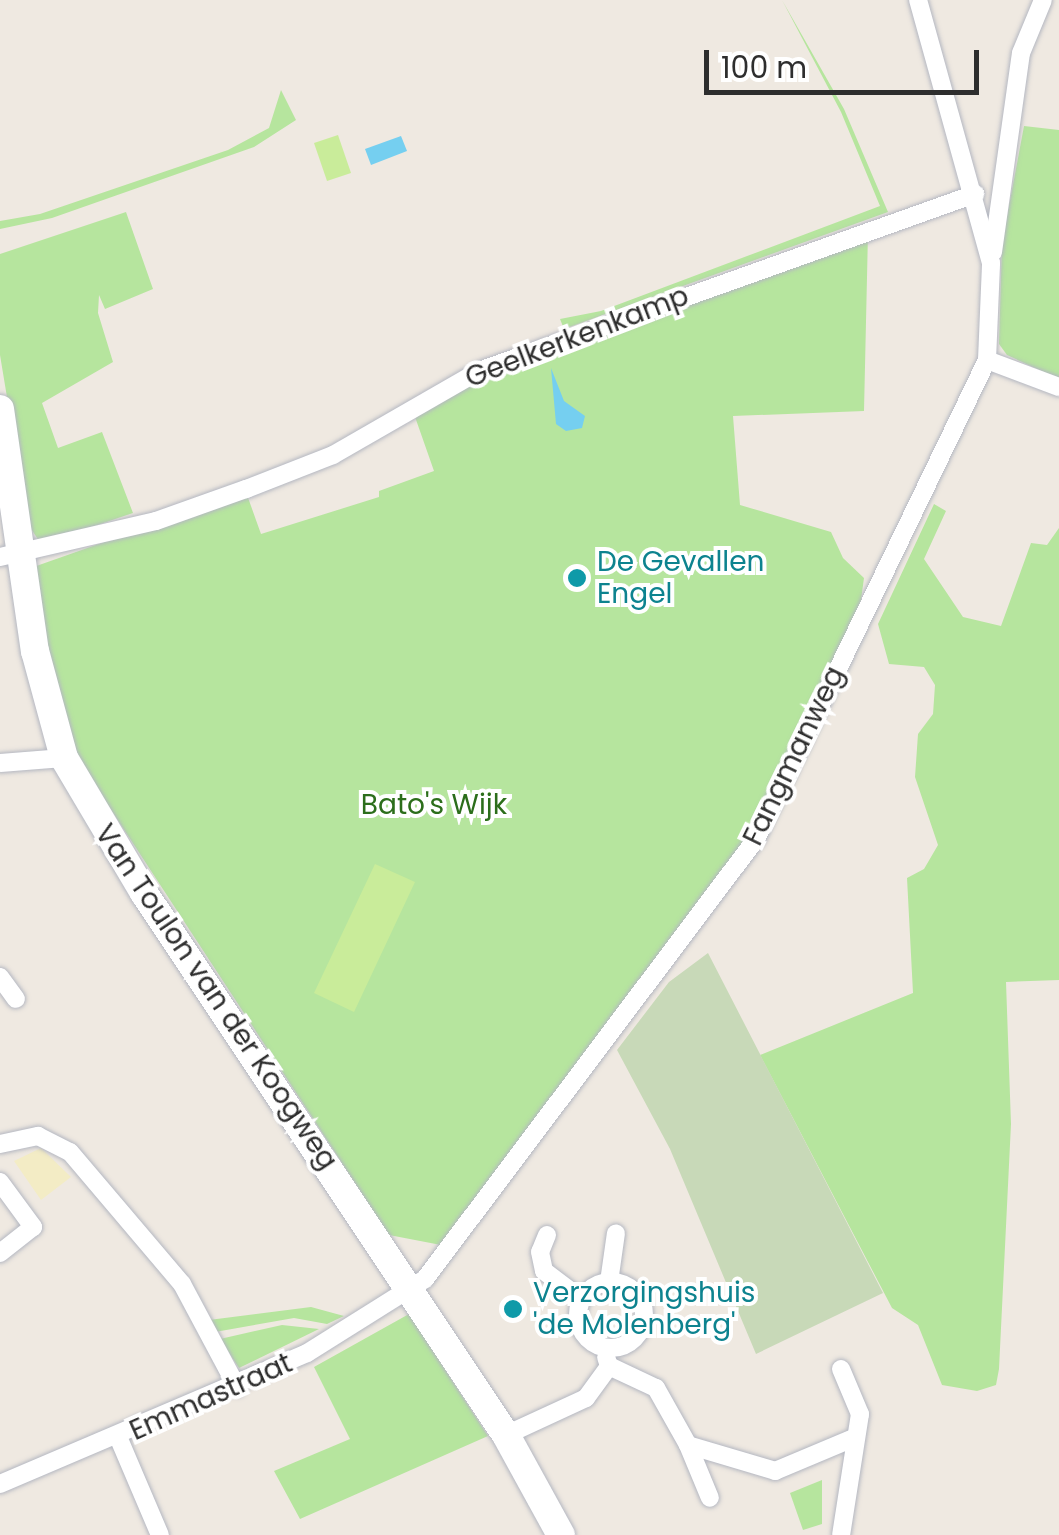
<!DOCTYPE html>
<html>
<head>
<meta charset="utf-8">
<style>
  body { margin:0 }
  #map { position:relative; width:1059px; height:1535px; overflow:hidden; background:#efe9e1; font-family:Poppins,sans-serif }
  div>[style] { position:absolute }
  .green>* { inset:0; background:#b6e59e }
  .sand>* { inset:0; background:#f3ecc5 }
  .cemetery>* { inset:0; background:#c8d9b8 }
  .pitch>* { inset:0; background:#c9ec9a }
  .water>* { inset:0; background:#75cff0 }
  .roads { filter:drop-shadow(0 0 2px #b4b7c1) drop-shadow(0 0 2px #b4b7c1) }
  .street>* { height:18px; margin:-9px; padding:0 9px; transform-origin:9px; border-radius:9px; background:#fff }
  .street>.ring { margin:-9px; padding:0; box-sizing:content-box; background:none; border:18px solid #fff; border-radius:50% }
  .secondary>* { height:28px; margin:-14px; padding:0 14px; transform-origin:14px; border-radius:14px; background:#fff }
  .dots>* { width:28px; height:28px; translate:-50% -50%; box-sizing:border-box; border:5px solid #fff; border-radius:50% }
  span { translate:-50% -50%; white-space:nowrap; text-align:center; line-height:1.15; -webkit-text-stroke:8px #fff; paint-order:stroke }
  .street-label { font-size:28px; color:#2e2e2e }
  .culture-label { font-size:28px; color:#0d838f }
  .left { translate:0 -50%; text-align:left }
  .park-label { font-size:28px; color:#2c6e1b }
  .scale { position:absolute; left:704px; top:50px; width:275px; height:45px; box-sizing:border-box; border:5px solid #2e2e2e; border-top:0; padding-left:12px; font-size:30px; line-height:35px; white-space:nowrap; color:#2e2e2e; -webkit-text-stroke:8px #fff; paint-order:stroke }
</style>
</head>
<body>
<div id="map">
  <div class="green">
    <i style="clip-path:polygon(782px 0,844px 109px,888px 212px,564px 329px,560px 319px,601px 311px,880px 206px,841px 112px)"></i>
    <i style="clip-path:polygon(281px 90px,296px 120px,254px 147px,52px 218px,0 229px,0 221px,40px 214px,228px 150px,269px 128px)"></i>
    <i style="clip-path:polygon(1024px 126px,1059px 130px,1059px 379px,1007px 355px,999px 344px,1002px 243px)"></i>
    <i style="clip-path:polygon(126px 212px,153px 289px,105px 309px,99px 295px,98px 313px,113px 362px,42px 403px,58px 448px,102px 432px,133px 513px,41px 544px,28px 524px,0 355px,0 254px)"></i>
    <i style="clip-path:polygon(868px 233px,864px 411px,733px 416px,740px 505px,831px 532px,843px 558px,864px 578px,861px 600px,791px 756px,740px 850px,441px 1245px,389px 1235px,72px 750px,25px 570px,246px 492px,261px 534px,379px 497px,379px 491px,434px 471px,414px 414px,470px 379px)"></i>
    <i style="clip-path:polygon(934px 504px,946px 511px,924px 559px,963px 617px,1001px 626px,1031px 543px,1047px 545px,1059px 528px,1059px 980px,1006px 982px,1011px 1124px,999px 1369px,996px 1385px,977px 1391px,942px 1385px,918px 1325px,892px 1308px,760px 1055px,913px 993px,907px 878px,924px 869px,938px 845px,915px 777px,918px 734px,933px 714px,935px 685px,924px 667px,889px 664px,878px 624px)"></i>
    <i style="clip-path:polygon(311px 1307px,344px 1316px,327px 1324px,294px 1318px,215px 1332px,209px 1320px)"></i>
    <i style="clip-path:polygon(409px 1314px,488px 1436px,300px 1519px,274px 1471px,350px 1439px,314px 1367px)"></i>
    <i style="clip-path:polygon(282px 1325px,319px 1329px,239px 1368px,220px 1339px)"></i>
    <i style="clip-path:polygon(822px 1480px,822px 1524px,803px 1530px,790px 1493px)"></i>
  </div>
  <div class="sand">
    <i style="clip-path:polygon(41px 1148px,71px 1177px,41px 1200px,14px 1161px)"></i>
  </div>
  <div class="cemetery">
    <i style="clip-path:polygon(708px 953px,883px 1293px,756px 1354px,670px 1149px,617px 1050px,669px 982px)"></i>
  </div>
  <div class="pitch">
    <i style="clip-path:polygon(338px 135px,351px 173px,327px 181px,314px 143px)"></i>
    <i style="clip-path:polygon(375px 864px,415px 882px,354px 1012px,314px 993px)"></i>
  </div>
  <div class="water">
    <i style="clip-path:polygon(401px 136px,407px 151px,371px 165px,365px 149px)"></i>
    <i style="clip-path:polygon(551px 368px,564px 401px,585px 416px,582px 428px,566px 431px,556px 424px)"></i>
  </div>
  <div class="roads">
    <div class="street">
      <i style="left:993px;top:252px;width:201px;rotate:-82deg"></i>
      <i style="left:1021px;top:53px;width:57px;rotate:-67.5deg"></i>
      <i style="left:987px;top:360px;width:77px;rotate:20.6deg"></i>
      <i style="left:0;top:557px;width:160px;rotate:-13deg"></i>
      <i style="left:156px;top:521px;width:96px;rotate:-19.6deg"></i>
      <i style="left:246px;top:489px;width:93px;rotate:-21.3deg"></i>
      <i style="left:333px;top:455px;width:168px;rotate:-29.9deg"></i>
      <i style="left:479px;top:371px;width:527px;rotate:-19.64deg"></i>
      <i style="left:0;top:763px;width:64px;rotate:-4.5deg"></i>
      <i style="left:0;top:977px;width:27px;rotate:54deg"></i>
      <i style="left:0;top:1144px;width:39px;rotate:-12deg"></i>
      <i style="left:38px;top:1136px;width:36px;rotate:27deg"></i>
      <i style="left:70px;top:1152px;width:173px;rotate:49.7deg"></i>
      <i style="left:182px;top:1284px;width:117px;rotate:61.9deg"></i>
      <i style="left:0;top:1182px;width:56px;rotate:53.7deg"></i>
      <i style="left:33px;top:1227px;width:42px;rotate:141.8deg"></i>
      <i style="left:547px;top:1235px;width:18px;rotate:112deg"></i>
      <i style="left:540px;top:1252px;width:19px;rotate:78deg"></i>
      <i style="left:544px;top:1271px;width:46px;rotate:37.1deg"></i>
      <i style="left:609px;top:1282px;width:49px;rotate:-81.9deg"></i>
      <i class="ring" style="left:578px;top:1282px;width:48px;height:48px"></i>
      <i style="left:609px;top:1366px;width:52px;rotate:25.1deg"></i>
      <i style="left:656px;top:1388px;width:65px;rotate:60.7deg"></i>
      <i style="left:688px;top:1445px;width:91px;rotate:16.6deg"></i>
      <i style="left:775px;top:1471px;width:82px;rotate:-22.8deg"></i>
      <i style="left:841px;top:1369px;width:49px;rotate:67.1deg"></i>
      <i style="left:860px;top:1414px;width:122px;rotate:98.9deg"></i>
      <i style="left:506px;top:1435px;width:88px;rotate:-24.8deg"></i>
      <i style="left:586px;top:1398px;width:39px;rotate:-54deg"></i>
      <i style="left:609px;top:1366px;width:9px;rotate:-108deg"></i>
      <i style="left:119px;top:1439px;width:104px;rotate:66.9deg"></i>
      <i style="left:688px;top:1445px;width:57px;rotate:67.5deg"></i>
      <i style="left:0;top:1484px;width:334px;rotate:-23.1deg"></i>
      <i style="left:307px;top:1353px;width:139px;rotate:-32.1deg"></i>
      <i style="left:425px;top:1279px;width:551px;rotate:-53.05deg"></i>
      <i style="left:756px;top:839px;width:532px;rotate:-64.25deg"></i>
      <i style="left:987px;top:360px;width:97px;rotate:-87.6deg"></i>
      <i style="left:991px;top:263px;width:273px;rotate:-105.5deg"></i>
    </div>
    <div class="secondary">
      <i style="left:0;top:409px;width:245px;rotate:81.8deg"></i>
      <i style="left:35px;top:651px;width:111px;rotate:74.8deg"></i>
      <i style="left:64px;top:758px;width:157px;rotate:59.3deg"></i>
      <i style="left:144px;top:893px;width:652px;rotate:56.26deg"></i>
      <i style="left:506px;top:1435px;width:114px;rotate:61.2deg"></i>
    </div>
  </div>
  <div class="dots">
    <i style="left:577px;top:578px;background:#0f9aa8"></i>
    <i style="left:513px;top:1309px;background:#0f9aa8"></i>
  </div>
  <div class="street-label">
    <span style="left:577px;top:337px;rotate:-21deg">Geelkerkenkamp</span>
    <span style="left:794px;top:756px;rotate:-64deg">Fangmanweg</span>
    <span style="left:216px;top:997px;rotate:56deg">Van Toulon van der Koogweg</span>
    <span style="left:211px;top:1397px;rotate:-24deg">Emmastraat</span>
  </div>
  <div class="culture-label">
    <span class="left" style="left:597px;top:578px">De Gevallen<br>Engel</span>
    <span class="left" style="left:533px;top:1309px">Verzorgingshuis<br>'de Molenberg'</span>
  </div>
  <div class="park-label">
    <span style="left:434px;top:805px">Bato's Wijk</span>
  </div>
  <div class="scale">100 m</div>
</div>
</body>
</html>
